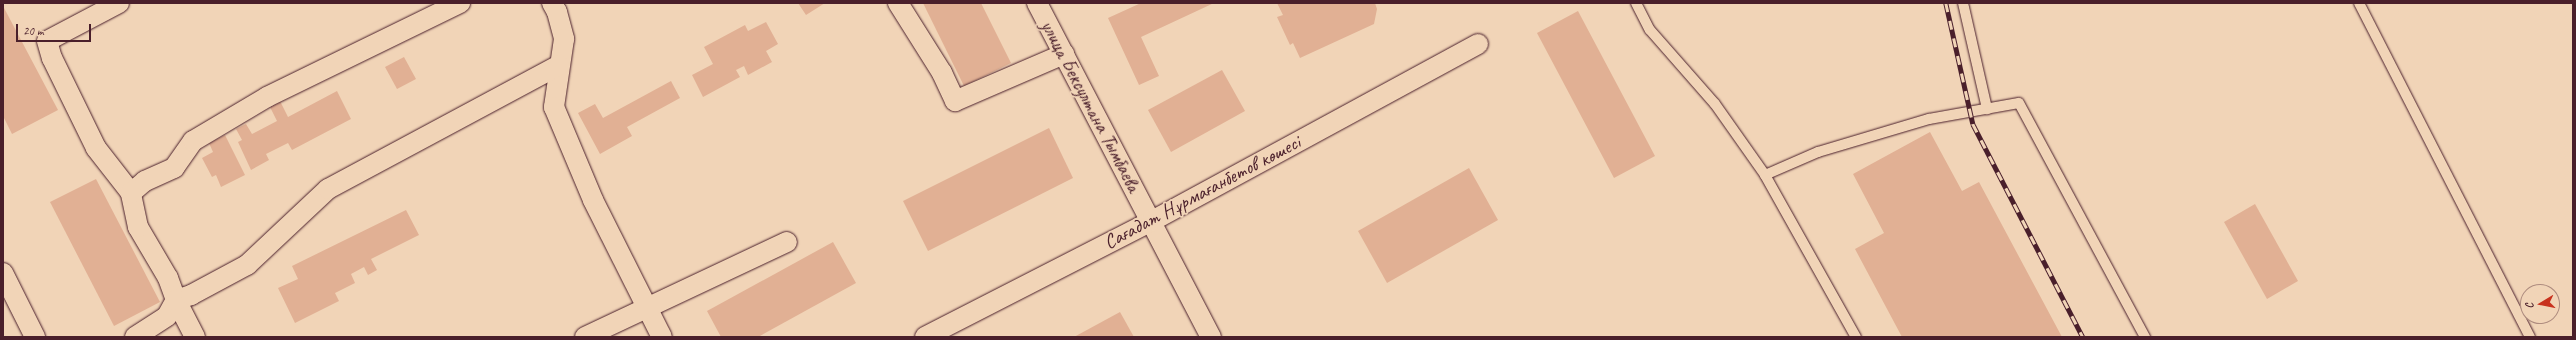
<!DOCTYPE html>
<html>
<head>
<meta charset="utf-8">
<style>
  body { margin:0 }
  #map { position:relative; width:2576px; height:340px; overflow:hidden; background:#f1d4b7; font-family:Caveat,sans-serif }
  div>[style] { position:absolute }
  .building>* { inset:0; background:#e1b094 }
  .roads { filter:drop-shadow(0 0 1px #4a1f2b) drop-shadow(0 0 1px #4a1f2b) }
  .service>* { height:10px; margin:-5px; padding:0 5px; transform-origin:5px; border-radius:5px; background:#f1d4b7 }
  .minor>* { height:20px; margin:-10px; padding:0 10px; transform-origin:10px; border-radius:10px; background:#f1d4b7 }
  .rail>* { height:4.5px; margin-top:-2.25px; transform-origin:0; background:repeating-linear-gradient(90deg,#f1d4b7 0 9px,#4a1f2b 0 18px); box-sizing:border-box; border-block:1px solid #4a1f2b }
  span { translate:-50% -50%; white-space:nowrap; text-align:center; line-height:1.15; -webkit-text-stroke:3.5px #f1d4b7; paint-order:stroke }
  .street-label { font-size:20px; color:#4a1f2b }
  .frame { position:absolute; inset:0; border:4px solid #4a1f2b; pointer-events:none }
  .north { position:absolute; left:2520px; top:284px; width:40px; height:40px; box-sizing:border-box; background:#f1d4b7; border:1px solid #ae8c7f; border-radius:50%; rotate:260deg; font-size:11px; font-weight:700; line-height:16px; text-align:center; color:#4a1f2b }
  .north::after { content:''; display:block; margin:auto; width:14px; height:18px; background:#c8321e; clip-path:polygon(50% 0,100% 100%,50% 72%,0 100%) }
  .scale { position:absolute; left:16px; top:24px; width:75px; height:18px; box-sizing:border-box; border:2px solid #4a1f2b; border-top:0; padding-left:5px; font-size:12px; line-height:14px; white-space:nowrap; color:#4a1f2b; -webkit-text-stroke:3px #f1d4b7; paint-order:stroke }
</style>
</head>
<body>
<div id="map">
  <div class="building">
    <i style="clip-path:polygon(798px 3px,825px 3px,806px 15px)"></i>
    <i style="clip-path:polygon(923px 3px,981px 3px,1011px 63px,964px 86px)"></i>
    <i style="clip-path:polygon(1141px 3px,1214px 3px,1141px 37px,1159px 76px,1139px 85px,1108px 18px)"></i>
    <i style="clip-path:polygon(1277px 3px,1375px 3px,1377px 9px,1374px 24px,1300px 58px,1293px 43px,1290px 45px,1277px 17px,1283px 15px)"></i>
    <i style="clip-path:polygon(3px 6px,58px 110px,12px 134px,3px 116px)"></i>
    <i style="clip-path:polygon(1578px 11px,1655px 156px,1614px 178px,1537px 33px)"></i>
    <i style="clip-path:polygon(766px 22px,778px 44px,766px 51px,772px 62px,748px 75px,744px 66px,736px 70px,740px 77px,703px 97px,692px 75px,713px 64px,704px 47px,745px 25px,748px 31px)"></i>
    <i style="clip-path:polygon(404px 57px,416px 79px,397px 89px,385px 67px)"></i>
    <i style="clip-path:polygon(1222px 70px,1245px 111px,1171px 152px,1148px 110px)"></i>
    <i style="clip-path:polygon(671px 81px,680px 98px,627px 127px,632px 136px,600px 154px,578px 113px,595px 104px,603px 118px)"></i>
    <i style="clip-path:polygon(337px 91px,351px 119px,292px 150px,288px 143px,266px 154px,269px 160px,251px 170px,238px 142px,242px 140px,236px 129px,246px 124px,252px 134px,277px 121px,270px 107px,280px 101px,288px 117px)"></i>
    <i style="clip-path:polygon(1049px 128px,1073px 178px,928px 251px,903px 201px)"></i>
    <i style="clip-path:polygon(1930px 132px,1962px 191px,1979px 182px,2062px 337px,1902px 337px,1855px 249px,1884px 233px,1853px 174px)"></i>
    <i style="clip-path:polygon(225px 135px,245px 175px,221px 187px,216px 175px,212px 177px,202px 158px,213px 152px,209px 143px)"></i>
    <i style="clip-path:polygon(1469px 168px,1498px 220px,1387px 283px,1358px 231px)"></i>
    <i style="clip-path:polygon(96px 179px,160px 302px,114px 326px,50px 202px)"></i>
    <i style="clip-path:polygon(2255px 204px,2298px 281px,2267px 299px,2224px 222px)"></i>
    <i style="clip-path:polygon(406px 210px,419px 235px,371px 259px,377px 270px,368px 275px,364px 267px,351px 274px,355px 283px,335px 293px,339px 301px,295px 323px,278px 288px,298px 279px,292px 266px)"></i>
    <i style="clip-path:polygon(833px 242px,856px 283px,758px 337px,721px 337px,707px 311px)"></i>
    <i style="clip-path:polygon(1120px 312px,1134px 337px,1074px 337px)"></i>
  </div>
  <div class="roads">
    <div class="service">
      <i style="left:1636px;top:3px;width:30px;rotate:63deg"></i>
      <i style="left:1650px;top:30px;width:98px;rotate:48.7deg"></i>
      <i style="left:1715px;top:104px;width:87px;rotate:54.8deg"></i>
      <i style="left:1765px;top:175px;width:186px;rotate:60.7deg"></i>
      <i style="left:1963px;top:3px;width:109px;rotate:77.2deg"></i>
      <i style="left:2359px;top:3px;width:375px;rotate:62.9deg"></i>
      <i style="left:1765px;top:175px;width:58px;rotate:-23.5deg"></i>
      <i style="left:1818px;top:152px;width:116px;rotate:-16.6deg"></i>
      <i style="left:1929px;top:119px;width:91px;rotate:-10.1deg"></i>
      <i style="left:2019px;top:103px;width:266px;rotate:61.7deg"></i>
    </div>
    <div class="minor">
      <i style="left:119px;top:3px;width:81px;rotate:152.2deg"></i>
      <i style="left:47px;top:41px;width:18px;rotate:74deg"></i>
      <i style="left:52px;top:58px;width:100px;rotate:63.9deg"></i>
      <i style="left:96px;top:148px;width:57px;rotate:52.1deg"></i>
      <i style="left:552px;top:3px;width:10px;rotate:61deg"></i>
      <i style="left:557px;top:12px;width:28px;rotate:75deg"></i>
      <i style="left:564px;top:39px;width:69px;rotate:98.4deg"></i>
      <i style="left:554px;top:107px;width:101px;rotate:67.2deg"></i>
      <i style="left:593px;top:200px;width:153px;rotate:63.3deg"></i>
      <i style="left:898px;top:3px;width:83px;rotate:57.8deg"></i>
      <i style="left:942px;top:73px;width:31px;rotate:65deg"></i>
      <i style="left:955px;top:101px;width:119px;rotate:-23.3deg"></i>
      <i style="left:1037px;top:3px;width:377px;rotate:62.5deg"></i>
      <i style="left:3px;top:273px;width:72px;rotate:63.4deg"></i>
      <i style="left:135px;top:337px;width:38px;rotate:-33deg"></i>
      <i style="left:167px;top:316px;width:18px;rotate:-61deg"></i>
      <i style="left:176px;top:300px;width:23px;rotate:-110deg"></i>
      <i style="left:168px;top:278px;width:59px;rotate:-120.5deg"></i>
      <i style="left:138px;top:227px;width:35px;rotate:-102deg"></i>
      <i style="left:131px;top:193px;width:18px;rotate:-41deg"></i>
      <i style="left:145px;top:181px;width:32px;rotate:-24deg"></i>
      <i style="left:174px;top:168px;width:33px;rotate:-55deg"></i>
      <i style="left:193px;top:141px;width:86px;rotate:-30.7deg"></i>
      <i style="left:267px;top:97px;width:215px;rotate:-26deg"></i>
      <i style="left:195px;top:337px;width:42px;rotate:-117.2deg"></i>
      <i style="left:176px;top:300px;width:16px;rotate:-18deg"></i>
      <i style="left:191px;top:295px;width:64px;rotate:-28.2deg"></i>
      <i style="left:247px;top:265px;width:111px;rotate:-43.2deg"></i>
      <i style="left:328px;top:189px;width:262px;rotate:-28.2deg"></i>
      <i style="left:585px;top:337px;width:223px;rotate:-25.2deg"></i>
      <i style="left:925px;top:337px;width:255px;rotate:-27.1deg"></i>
      <i style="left:1152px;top:221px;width:371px;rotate:-28.5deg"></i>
    </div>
  </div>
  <div class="rail">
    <i style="left:1946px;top:3px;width:124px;rotate:77.4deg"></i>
    <i style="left:1973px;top:124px;width:240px;rotate:62.7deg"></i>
  </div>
  <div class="street-label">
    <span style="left:1091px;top:106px;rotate:62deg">улица Бексултана Тымбаева</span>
    <span style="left:1202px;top:192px;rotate:-28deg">Сағадат Нұрмағанбетов көшесі</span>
  </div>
  <div class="frame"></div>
  <div class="north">С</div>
  <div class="scale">20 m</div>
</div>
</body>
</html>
